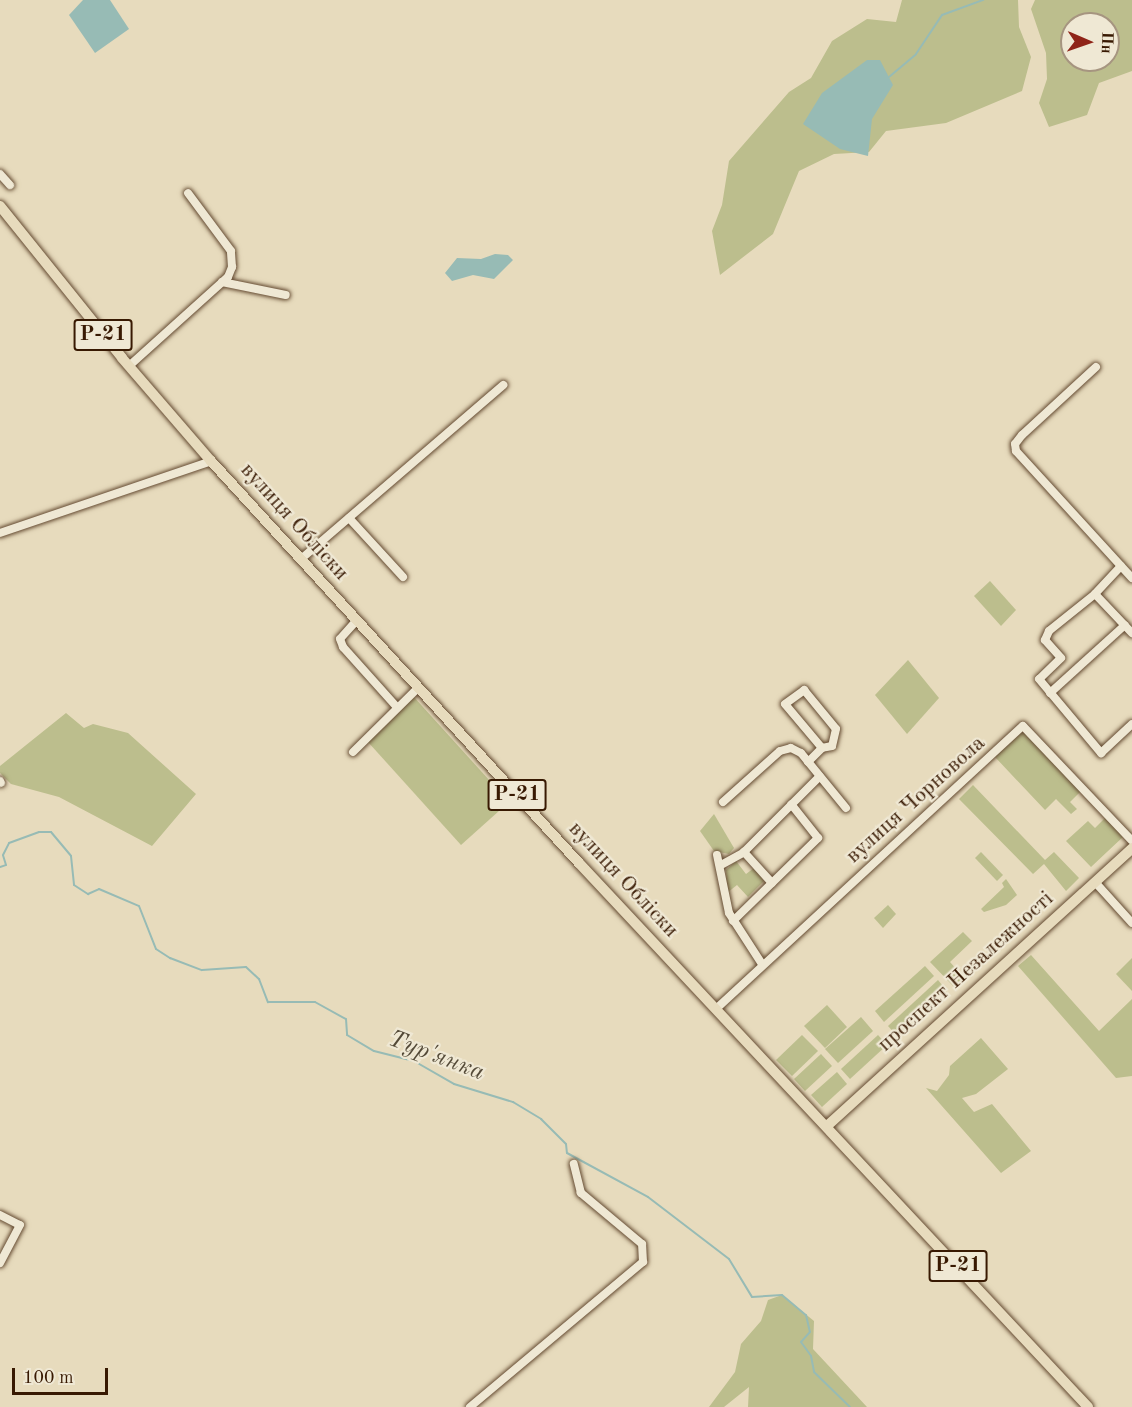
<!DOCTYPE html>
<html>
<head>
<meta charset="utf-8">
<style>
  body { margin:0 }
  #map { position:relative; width:1132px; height:1407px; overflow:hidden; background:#e7dbbd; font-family:"Old Standard TT",serif }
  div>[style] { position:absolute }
  .green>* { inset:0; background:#bcbe8d }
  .water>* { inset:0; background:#97bbb5 }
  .stream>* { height:2px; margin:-1px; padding:0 1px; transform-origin:1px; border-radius:1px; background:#97bbb5 }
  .roads { filter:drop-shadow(0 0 2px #644a31) drop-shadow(0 0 2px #644a31) }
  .minor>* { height:8px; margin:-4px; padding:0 4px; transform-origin:4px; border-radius:4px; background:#efe8d4 }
  .major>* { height:10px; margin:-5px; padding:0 5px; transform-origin:5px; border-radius:5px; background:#e7dbbd }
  span { translate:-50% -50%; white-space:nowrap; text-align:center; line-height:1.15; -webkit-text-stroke:4.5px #efe8d4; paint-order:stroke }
  .shield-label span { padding:2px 4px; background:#efe8d4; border:2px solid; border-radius:4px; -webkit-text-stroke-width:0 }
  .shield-label { font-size:21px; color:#381902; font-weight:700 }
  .street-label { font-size:22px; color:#381902 }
  .water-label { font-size:24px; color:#544a38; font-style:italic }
  .north { position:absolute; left:1060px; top:12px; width:60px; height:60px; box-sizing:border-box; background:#efe8d4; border:2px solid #a69580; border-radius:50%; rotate:92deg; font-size:16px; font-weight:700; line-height:24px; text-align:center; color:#381902 }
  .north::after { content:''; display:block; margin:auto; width:21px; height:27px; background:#8f2418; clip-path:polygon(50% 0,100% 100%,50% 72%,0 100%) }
  .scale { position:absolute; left:12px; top:1368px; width:96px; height:27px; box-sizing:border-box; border:3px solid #381902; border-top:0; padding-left:8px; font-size:18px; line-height:21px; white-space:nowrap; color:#381902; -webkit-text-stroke:4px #efe8d4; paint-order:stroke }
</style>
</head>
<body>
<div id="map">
  <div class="green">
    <i style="clip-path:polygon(902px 0,1018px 0,1019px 27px,1031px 57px,1022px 91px,946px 123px,886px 131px,869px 152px,834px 154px,799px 171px,773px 234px,720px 275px,712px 231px,722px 205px,729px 161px,789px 92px,811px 78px,832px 41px,867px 19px,896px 22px)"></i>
    <i style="clip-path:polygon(evenodd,1035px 0,1132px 0,1132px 71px,1099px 83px,1087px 115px,1049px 127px,1039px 103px,1047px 79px,1046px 53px,1031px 9px,1035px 0,1072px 24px,1108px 24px,1108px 60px,1072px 60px,1072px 24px)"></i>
    <i style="clip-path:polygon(990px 581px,1016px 610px,1001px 626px,974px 596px)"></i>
    <i style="clip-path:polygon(908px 660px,939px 698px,907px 734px,875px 695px)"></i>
    <i style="clip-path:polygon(413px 696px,509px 802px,461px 845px,368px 742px)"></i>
    <i style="clip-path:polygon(66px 713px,84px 728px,93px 724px,128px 733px,196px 794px,152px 846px,59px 797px,11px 784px,0 773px,0 766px)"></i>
    <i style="clip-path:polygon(1023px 731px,1081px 791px,1070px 802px,1077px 809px,1071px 814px,1056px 799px,1045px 810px,995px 757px)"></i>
    <i style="clip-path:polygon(973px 785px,1045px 860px,1054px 852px,1079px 878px,1066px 891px,1044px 864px,1033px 874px,959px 799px)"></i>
    <i style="clip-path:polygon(714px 814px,734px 848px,729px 854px,714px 851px,700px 831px)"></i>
    <i style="clip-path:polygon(1106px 817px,1124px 836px,1091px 867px,1066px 841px,1088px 821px,1095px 828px)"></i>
    <i style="clip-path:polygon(981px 852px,1003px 875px,997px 881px,975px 858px)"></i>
    <i style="clip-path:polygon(736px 861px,746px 874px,754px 868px,764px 881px,748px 897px,737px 885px,727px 893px,726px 870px)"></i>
    <i style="clip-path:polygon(1006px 879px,1017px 895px,1006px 905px,984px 912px,981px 909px,1004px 887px,1002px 883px)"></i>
    <i style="clip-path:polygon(888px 905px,896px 914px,883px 928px,874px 918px)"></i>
    <i style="clip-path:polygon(963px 932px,972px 941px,950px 962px,966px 980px,956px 989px,930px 962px)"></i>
    <i style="clip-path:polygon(1031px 955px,1099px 1031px,1132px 999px,1132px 1076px,1116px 1078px,1018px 966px)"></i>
    <i style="clip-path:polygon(1132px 958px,1132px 991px,1116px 974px)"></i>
    <i style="clip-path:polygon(925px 966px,934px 976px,884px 1022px,875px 1011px)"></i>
    <i style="clip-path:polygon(938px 980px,947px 991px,897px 1036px,888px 1026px)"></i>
    <i style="clip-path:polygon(827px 1005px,847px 1027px,825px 1048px,804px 1026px)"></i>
    <i style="clip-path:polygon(861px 1017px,873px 1031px,838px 1063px,825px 1049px)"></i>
    <i style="clip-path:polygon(802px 1035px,818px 1051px,792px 1076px,776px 1060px)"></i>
    <i style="clip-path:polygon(878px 1035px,887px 1045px,850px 1079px,841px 1069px)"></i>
    <i style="clip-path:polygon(981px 1038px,1008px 1069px,976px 1094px,962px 1098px,974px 1112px,992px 1104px,1031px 1151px,1001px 1173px,926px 1088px,937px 1091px,949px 1075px,950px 1066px)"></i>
    <i style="clip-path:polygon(821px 1054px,832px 1066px,805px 1091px,794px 1079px)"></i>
    <i style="clip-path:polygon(837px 1072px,847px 1084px,822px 1107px,811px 1095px)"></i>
    <i style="clip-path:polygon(782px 1295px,814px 1321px,813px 1349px,867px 1407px,748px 1407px,749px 1387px,724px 1407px,709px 1407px,735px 1372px,741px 1344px,761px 1321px,768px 1300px)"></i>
  </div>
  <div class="water">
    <i style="clip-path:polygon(83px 0,110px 0,129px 29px,95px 53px,69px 15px)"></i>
    <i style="clip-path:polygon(867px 60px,880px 60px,893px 85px,872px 119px,868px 156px,840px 149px,803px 124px,822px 93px)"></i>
    <i style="clip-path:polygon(495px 254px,508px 255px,513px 260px,494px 279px,473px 275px,452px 281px,445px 273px,457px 258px,481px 259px)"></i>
  </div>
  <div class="stream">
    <i style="left:889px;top:77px;width:35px;rotate:-40deg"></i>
    <i style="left:916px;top:54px;width:47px;rotate:-56.3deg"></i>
    <i style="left:942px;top:15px;width:44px;rotate:-20.1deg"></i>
    <i style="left:0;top:867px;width:6px;rotate:-18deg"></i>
    <i style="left:6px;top:865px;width:10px;rotate:-107deg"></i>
    <i style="left:3px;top:855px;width:13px;rotate:-63deg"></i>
    <i style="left:9px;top:843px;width:32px;rotate:-20deg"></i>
    <i style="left:39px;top:832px;width:12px"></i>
    <i style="left:51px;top:832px;width:31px;rotate:50deg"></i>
    <i style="left:71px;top:856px;width:29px;rotate:84deg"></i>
    <i style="left:74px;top:885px;width:17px;rotate:33deg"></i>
    <i style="left:88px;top:894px;width:12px;rotate:-24deg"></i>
    <i style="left:99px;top:889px;width:43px;rotate:23deg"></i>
    <i style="left:139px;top:906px;width:46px;rotate:68.4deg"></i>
    <i style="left:156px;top:949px;width:17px;rotate:33deg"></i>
    <i style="left:170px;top:958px;width:34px;rotate:21deg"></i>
    <i style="left:202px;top:970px;width:44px;rotate:-3.9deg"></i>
    <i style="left:246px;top:967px;width:18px;rotate:43deg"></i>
    <i style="left:259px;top:979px;width:25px;rotate:69deg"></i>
    <i style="left:268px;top:1002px;width:47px"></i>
    <i style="left:315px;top:1002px;width:35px;rotate:29deg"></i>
    <i style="left:346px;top:1019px;width:16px;rotate:86deg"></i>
    <i style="left:347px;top:1035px;width:31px;rotate:31deg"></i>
    <i style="left:374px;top:1051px;width:41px;rotate:14deg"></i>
    <i style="left:414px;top:1061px;width:46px;rotate:29.9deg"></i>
    <i style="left:454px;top:1084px;width:62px;rotate:17deg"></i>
    <i style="left:513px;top:1102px;width:33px;rotate:31deg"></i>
    <i style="left:541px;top:1119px;width:35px;rotate:45deg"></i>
    <i style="left:566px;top:1144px;width:9px;rotate:84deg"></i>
    <i style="left:567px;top:1153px;width:92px;rotate:28.5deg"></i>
    <i style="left:648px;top:1197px;width:102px;rotate:37.4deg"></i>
    <i style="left:729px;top:1259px;width:44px;rotate:58.8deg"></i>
    <i style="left:752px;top:1297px;width:30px;rotate:-4deg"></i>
    <i style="left:782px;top:1295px;width:31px;rotate:40deg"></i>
    <i style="left:806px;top:1315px;width:17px;rotate:77deg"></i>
    <i style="left:810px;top:1332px;width:13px;rotate:132deg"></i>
    <i style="left:801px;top:1342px;width:17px;rotate:54deg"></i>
    <i style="left:811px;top:1356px;width:16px;rotate:79deg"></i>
    <i style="left:814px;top:1372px;width:50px;rotate:44.2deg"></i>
  </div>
  <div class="roads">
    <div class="minor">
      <i style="left:0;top:174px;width:15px;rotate:48deg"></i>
      <i style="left:222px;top:282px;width:65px;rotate:11.5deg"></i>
      <i style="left:129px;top:366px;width:133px;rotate:-42deg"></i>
      <i style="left:228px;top:277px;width:11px;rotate:-68deg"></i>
      <i style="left:232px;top:267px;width:16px;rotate:-94deg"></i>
      <i style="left:231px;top:251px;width:72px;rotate:-126.6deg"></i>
      <i style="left:1096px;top:367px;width:100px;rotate:137.4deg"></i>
      <i style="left:1022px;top:435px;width:11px;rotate:128deg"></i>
      <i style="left:1015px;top:444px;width:7px;rotate:82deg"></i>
      <i style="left:1016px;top:451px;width:172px;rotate:47.6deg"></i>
      <i style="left:349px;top:518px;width:80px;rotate:47.5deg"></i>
      <i style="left:0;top:533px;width:223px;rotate:-18.8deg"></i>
      <i style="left:301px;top:559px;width:267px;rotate:-40.7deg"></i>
      <i style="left:1121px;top:566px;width:38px;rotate:133deg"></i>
      <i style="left:1095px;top:594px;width:54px;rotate:46.5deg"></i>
      <i style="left:1095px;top:594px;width:59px;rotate:141.2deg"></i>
      <i style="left:1049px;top:631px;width:10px;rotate:114deg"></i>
      <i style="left:1045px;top:640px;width:24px;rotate:48deg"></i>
      <i style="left:1061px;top:658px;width:30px;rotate:136deg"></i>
      <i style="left:1039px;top:679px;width:97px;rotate:50deg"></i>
      <i style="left:1101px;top:753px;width:42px;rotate:-43.1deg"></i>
      <i style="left:357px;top:620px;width:25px;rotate:132deg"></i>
      <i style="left:340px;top:639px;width:9px;rotate:69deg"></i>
      <i style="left:343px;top:647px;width:79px;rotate:48.1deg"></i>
      <i style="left:1050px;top:693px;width:101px;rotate:-42.2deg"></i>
      <i style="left:353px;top:752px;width:91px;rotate:-44.6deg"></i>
      <i style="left:808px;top:762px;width:20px;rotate:-45deg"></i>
      <i style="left:822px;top:748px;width:57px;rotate:-130.1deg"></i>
      <i style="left:785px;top:704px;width:24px;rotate:-36deg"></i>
      <i style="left:804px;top:690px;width:50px;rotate:50.6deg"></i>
      <i style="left:836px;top:729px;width:17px;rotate:103deg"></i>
      <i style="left:832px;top:746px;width:10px;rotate:169deg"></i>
      <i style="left:0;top:781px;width:2px;rotate:63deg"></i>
      <i style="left:723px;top:802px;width:76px;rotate:-41.8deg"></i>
      <i style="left:780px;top:751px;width:11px;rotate:-15deg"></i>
      <i style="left:791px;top:748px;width:11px;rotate:27deg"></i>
      <i style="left:801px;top:753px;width:71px;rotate:50.7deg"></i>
      <i style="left:717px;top:855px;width:59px;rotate:78.3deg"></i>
      <i style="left:729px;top:913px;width:61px;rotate:57.1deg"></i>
      <i style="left:721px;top:865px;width:26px;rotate:-29deg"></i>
      <i style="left:1095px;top:882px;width:55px;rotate:47.9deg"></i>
      <i style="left:772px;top:883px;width:42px;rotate:-132.1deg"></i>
      <i style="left:744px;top:852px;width:107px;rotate:-45deg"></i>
      <i style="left:733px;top:921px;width:119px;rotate:-44.3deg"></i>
      <i style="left:818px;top:838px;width:43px;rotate:-128.5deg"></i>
      <i style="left:717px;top:1008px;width:416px;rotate:-42.7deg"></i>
      <i style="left:1023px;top:726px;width:158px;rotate:46.5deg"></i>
      <i style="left:0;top:1215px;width:22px;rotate:27deg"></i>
      <i style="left:20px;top:1225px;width:43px;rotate:117.8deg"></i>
      <i style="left:470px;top:1407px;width:226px;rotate:-40deg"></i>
      <i style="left:643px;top:1262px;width:18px;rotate:-93deg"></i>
      <i style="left:642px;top:1244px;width:80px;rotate:-140.1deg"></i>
      <i style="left:581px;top:1193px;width:30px;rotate:-104deg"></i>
    </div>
    <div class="major">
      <i style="left:0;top:206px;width:195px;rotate:51.2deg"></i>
      <i style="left:122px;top:358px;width:136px;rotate:49.2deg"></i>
      <i style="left:211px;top:461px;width:545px;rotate:47.53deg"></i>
      <i style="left:579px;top:863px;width:745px;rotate:46.9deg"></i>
      <i style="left:827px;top:1126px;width:413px;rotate:-42.3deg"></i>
    </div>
  </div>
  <div class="shield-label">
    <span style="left:103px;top:335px">Р-21</span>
    <span style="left:517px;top:795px">Р-21</span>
    <span style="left:958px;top:1266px">Р-21</span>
  </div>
  <div class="street-label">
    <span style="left:294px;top:522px;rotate:48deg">вулиця Обліски</span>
    <span style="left:916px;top:800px;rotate:-42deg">вулиця Чорновола</span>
    <span style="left:623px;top:880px;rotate:47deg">вулиця Обліски</span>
    <span style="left:966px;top:972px;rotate:-42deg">проспект Незалежності</span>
  </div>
  <div class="water-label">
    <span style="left:436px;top:1057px;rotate:21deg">Тур'янка</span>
  </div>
  <div class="north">Пн</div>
  <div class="scale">100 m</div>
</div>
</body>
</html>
